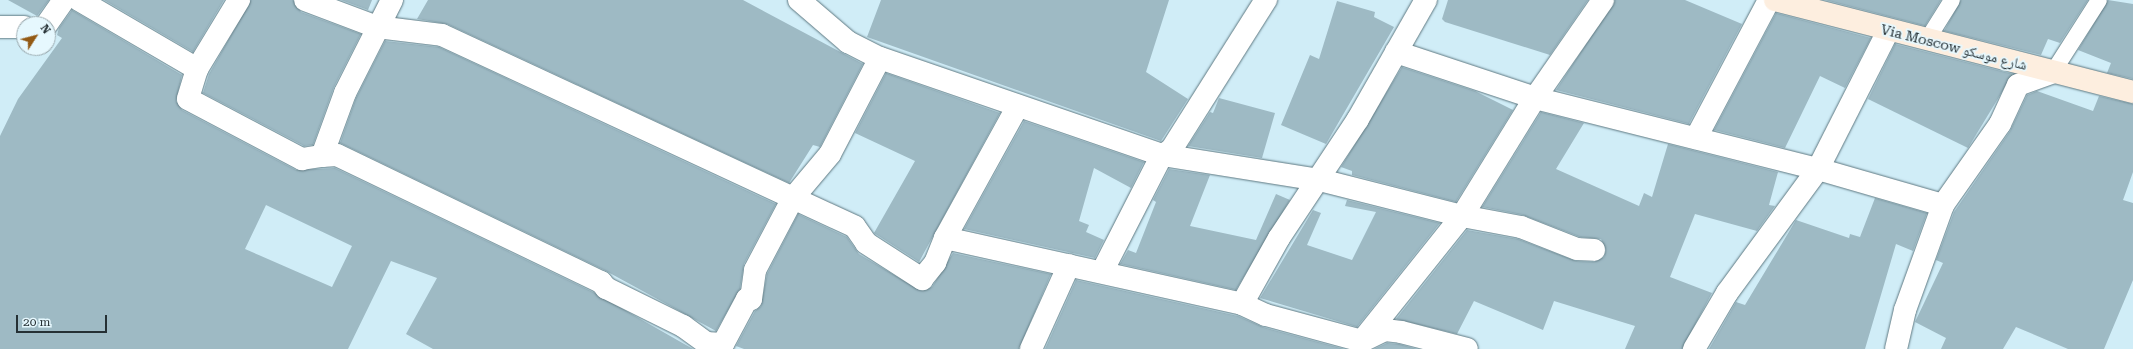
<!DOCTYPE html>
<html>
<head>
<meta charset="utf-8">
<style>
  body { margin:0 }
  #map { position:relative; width:2133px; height:349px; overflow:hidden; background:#d0edf7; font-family:"Roboto Serif","Noto Naskh Arabic",serif }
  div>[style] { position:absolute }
  .building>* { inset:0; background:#9ebac4 }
  .roads { filter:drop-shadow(0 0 1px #5e7881) drop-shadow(0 0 1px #5e7881) }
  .lane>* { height:16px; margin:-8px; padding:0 8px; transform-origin:8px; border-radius:8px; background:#fff }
  .street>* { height:22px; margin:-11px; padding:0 11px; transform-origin:11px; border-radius:11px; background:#fff }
  .secondary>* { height:22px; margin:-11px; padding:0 11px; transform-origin:11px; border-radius:11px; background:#fdeedf }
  span { translate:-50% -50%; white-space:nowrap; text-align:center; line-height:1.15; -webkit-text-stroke:3.5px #e6f8fe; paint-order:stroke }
  .street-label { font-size:14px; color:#253034 }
  .north { position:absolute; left:16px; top:16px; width:40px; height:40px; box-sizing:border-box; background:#e6f8fe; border:1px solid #99a8ad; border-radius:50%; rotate:54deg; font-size:11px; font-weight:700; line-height:16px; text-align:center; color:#253034 }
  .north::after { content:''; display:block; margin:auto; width:14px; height:18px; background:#935a15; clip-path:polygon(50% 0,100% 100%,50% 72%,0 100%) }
  .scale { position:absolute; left:16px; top:315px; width:91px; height:18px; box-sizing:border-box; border:2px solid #253034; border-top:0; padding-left:5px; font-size:12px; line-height:14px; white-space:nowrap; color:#253034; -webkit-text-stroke:3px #e6f8fe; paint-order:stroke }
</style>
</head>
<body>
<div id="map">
  <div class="building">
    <i style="clip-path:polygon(8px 0,49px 0,37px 16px)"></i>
    <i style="clip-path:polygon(104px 0,224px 0,193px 52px)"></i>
    <i style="clip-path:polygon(251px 0,293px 0,301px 12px,361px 34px,334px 87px,313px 145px,304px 146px,203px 93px,209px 74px)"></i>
    <i style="clip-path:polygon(341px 0,372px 0,368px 10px)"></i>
    <i style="clip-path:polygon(428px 0,743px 0,863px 64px,820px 147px,813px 145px,789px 183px,447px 24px,417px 19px)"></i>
    <i style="clip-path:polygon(881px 0,1169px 0,1146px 72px,1188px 99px,1161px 141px,867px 37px)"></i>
    <i style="clip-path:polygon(1448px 0,1588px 0,1550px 55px,1445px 22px,1442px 19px)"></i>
    <i style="clip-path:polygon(1615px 0,1685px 0,1742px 24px,1689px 124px,1556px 90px)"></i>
    <i style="clip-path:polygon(1825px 0,1941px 0,1925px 26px)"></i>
    <i style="clip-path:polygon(1961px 0,2088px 0,2060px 43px,2048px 39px,2041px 55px,1944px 31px)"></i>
    <i style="clip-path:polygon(2108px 0,2133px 4px,2133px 79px,2107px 73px,2111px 63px,2078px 50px)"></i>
    <i style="clip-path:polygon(1337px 1px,1375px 12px,1374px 17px,1394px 27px,1326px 144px,1281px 125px,1310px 55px,1319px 59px)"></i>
    <i style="clip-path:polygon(evenodd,72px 10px,182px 75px,176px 101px,182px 110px,296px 170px,335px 168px,593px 292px,693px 349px,433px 349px,406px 334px,437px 278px,391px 261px,348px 349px,0 349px,0 136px,18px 99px,62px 38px,57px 35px,59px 28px,72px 10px,266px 205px,352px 246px,332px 287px,245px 249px,266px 205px)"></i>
    <i style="clip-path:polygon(1776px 13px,1871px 38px,1845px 88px,1820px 76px,1785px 148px,1714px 130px)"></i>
    <i style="clip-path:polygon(385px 41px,439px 47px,776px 204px,744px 264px,740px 289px,716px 331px,606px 271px,340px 143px,356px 98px)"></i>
    <i style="clip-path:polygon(1895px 44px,2013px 74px,1968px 148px,1868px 99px)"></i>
    <i style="clip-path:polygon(1402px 67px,1475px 91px,1513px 110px,1456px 202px,1352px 175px,1352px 171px,1341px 167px)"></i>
    <i style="clip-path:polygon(886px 73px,1000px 113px,919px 262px,874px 233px,915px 161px,855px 133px)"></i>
    <i style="clip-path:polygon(2037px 91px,2093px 111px,2099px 96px,2133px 104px,2133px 172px,2123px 200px,2133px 203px,2133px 280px,2104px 349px,2068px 349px,2016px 327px,2003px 349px,1941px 349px,1946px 338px,1915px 322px,1943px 263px,1936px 260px,1954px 212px,2010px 131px,2027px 95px)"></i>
    <i style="clip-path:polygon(1219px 98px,1275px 113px,1262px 158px,1188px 146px,1210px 112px,1213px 113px)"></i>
    <i style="clip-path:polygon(1541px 112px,1584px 123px,1556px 169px,1639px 206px,1644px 193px,1652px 197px,1668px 144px,1778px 172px,1769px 205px,1775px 206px,1757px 231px,1695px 214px,1670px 277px,1712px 293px,1682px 349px,1625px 349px,1635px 326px,1554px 301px,1543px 330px,1474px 301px,1457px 334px,1396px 319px,1467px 230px,1518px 239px,1576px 261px,1594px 262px,1604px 257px,1606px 250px,1601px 239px,1580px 237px,1523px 215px,1482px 207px)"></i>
    <i style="clip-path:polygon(1024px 121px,1144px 162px,1131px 188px,1094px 168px,1079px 221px,1089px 225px,1086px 232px,1104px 240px,1095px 258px,964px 229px)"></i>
    <i style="clip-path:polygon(1169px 169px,1210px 175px,1190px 226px,1256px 240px,1276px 194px,1290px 200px,1236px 290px,1120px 264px,1128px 250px,1136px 253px,1156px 202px,1153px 200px)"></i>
    <i style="clip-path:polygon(1875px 198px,1927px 213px,1913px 251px,1896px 244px,1865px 349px,1709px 349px,1736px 302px,1745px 305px,1796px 220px,1849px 238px,1850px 234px,1860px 237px)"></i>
    <i style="clip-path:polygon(1347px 200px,1440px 223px,1357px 327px,1260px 298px,1313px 210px,1321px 213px,1307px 245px,1352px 260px,1376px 212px,1345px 206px)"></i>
    <i style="clip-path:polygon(798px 214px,847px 237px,859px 254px,921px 291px,932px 287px,953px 253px,1051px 274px,1019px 349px,744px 349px,736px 346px,755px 311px,761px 306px,767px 274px)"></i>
    <i style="clip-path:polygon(1076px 280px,1238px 316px,1263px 327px,1344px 349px,1045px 349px)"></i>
    <i style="clip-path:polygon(1387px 343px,1399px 344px,1417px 349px,1374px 349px)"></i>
  </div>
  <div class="roads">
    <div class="lane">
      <i style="left:1927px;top:40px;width:47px;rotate:-58deg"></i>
      <i style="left:2053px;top:72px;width:85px;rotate:-57.4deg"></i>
    </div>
    <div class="street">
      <i style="left:79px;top:0;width:137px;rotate:30.3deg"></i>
      <i style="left:197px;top:69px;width:31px;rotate:107deg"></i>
      <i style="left:188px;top:99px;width:129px;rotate:27.8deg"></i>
      <i style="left:302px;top:159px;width:20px;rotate:-9deg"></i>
      <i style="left:305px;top:0;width:77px;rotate:20.6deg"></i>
      <i style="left:377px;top:27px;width:65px;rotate:7deg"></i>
      <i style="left:442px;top:35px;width:455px;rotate:24.9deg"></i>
      <i style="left:855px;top:227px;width:19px;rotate:55deg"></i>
      <i style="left:866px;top:243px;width:67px;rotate:32.7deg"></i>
      <i style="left:922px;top:279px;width:21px;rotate:-51deg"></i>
      <i style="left:935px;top:263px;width:27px;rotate:-68deg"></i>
      <i style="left:945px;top:238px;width:304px;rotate:12.5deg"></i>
      <i style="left:1242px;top:304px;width:26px;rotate:25deg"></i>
      <i style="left:1266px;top:315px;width:99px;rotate:15.2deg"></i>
      <i style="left:1362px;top:341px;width:25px;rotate:-26deg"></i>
      <i style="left:1385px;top:330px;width:16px;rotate:7deg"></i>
      <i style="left:1401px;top:332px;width:68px;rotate:14.4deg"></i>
      <i style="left:392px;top:0;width:104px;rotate:116.8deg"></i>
      <i style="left:345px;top:93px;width:67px;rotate:110.1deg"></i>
      <i style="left:322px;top:156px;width:15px;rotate:-4deg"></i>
      <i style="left:337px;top:155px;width:293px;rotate:25.7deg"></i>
      <i style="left:601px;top:282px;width:8px;rotate:50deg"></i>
      <i style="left:606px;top:288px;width:86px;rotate:26.3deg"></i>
      <i style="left:683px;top:326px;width:29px;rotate:36deg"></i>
      <i style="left:706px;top:343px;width:17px;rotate:3deg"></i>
      <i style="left:723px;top:344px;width:51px;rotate:-61.9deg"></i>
      <i style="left:747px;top:299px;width:4px"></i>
      <i style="left:751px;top:299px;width:29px;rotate:-82deg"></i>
      <i style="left:755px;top:270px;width:81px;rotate:-62.2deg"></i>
      <i style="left:793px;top:198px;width:57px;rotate:-49.9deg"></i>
      <i style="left:830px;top:154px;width:108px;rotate:-62.5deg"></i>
      <i style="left:799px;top:0;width:65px;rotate:40.6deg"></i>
      <i style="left:848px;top:42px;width:36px;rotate:27deg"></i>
      <i style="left:880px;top:58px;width:298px;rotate:19deg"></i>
      <i style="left:1162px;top:155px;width:160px;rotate:9deg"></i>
      <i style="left:1320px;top:180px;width:146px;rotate:14.2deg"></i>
      <i style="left:1462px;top:216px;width:60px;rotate:10.6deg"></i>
      <i style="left:1521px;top:227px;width:60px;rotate:21.4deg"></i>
      <i style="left:1577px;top:249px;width:17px;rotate:3deg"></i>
      <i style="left:47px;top:24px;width:29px;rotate:-55deg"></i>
      <i style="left:0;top:27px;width:24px"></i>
      <i style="left:1396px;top:52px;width:146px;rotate:18.3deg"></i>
      <i style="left:1535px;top:98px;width:292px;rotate:14.1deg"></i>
      <i style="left:1818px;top:169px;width:130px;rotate:16.1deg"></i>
      <i style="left:197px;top:69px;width:81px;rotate:-58.7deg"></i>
      <i style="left:1696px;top:138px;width:156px;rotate:-62.1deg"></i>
      <i style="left:945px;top:238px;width:151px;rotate:-61.1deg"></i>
      <i style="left:1102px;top:272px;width:131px;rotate:-62.9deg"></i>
      <i style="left:1162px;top:155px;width:10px;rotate:-29deg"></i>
      <i style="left:1171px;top:150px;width:178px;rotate:-57.7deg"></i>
      <i style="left:1242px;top:304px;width:76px;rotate:-60.7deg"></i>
      <i style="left:1279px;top:238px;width:143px;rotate:-56.4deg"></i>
      <i style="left:1358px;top:119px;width:137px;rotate:-60.3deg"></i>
      <i style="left:1365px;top:337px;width:155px;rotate:-51.3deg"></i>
      <i style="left:1462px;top:216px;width:139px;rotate:-58.3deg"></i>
      <i style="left:1535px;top:98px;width:119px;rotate:-55.2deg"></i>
      <i style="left:1031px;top:349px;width:92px;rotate:-65.7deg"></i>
      <i style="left:1694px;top:349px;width:65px;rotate:-59.5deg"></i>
      <i style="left:1727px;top:293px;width:154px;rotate:-53.7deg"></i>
      <i style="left:1818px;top:169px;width:155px;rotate:-63.1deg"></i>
      <i style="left:1896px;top:349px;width:40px;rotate:-77deg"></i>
      <i style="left:1905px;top:310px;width:112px;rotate:-70.1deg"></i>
      <i style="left:1943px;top:205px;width:99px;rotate:-54.9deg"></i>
      <i style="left:2000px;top:124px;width:43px;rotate:-65.2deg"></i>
      <i style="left:2018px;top:85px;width:37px;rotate:-20deg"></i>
    </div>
    <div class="secondary">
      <i style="left:1775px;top:0;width:370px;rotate:14.4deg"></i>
    </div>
  </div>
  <div class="street-label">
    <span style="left:1954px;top:47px;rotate:14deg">Via Moscow شارع موسكو</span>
  </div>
  <div class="north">N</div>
  <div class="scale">20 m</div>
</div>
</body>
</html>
